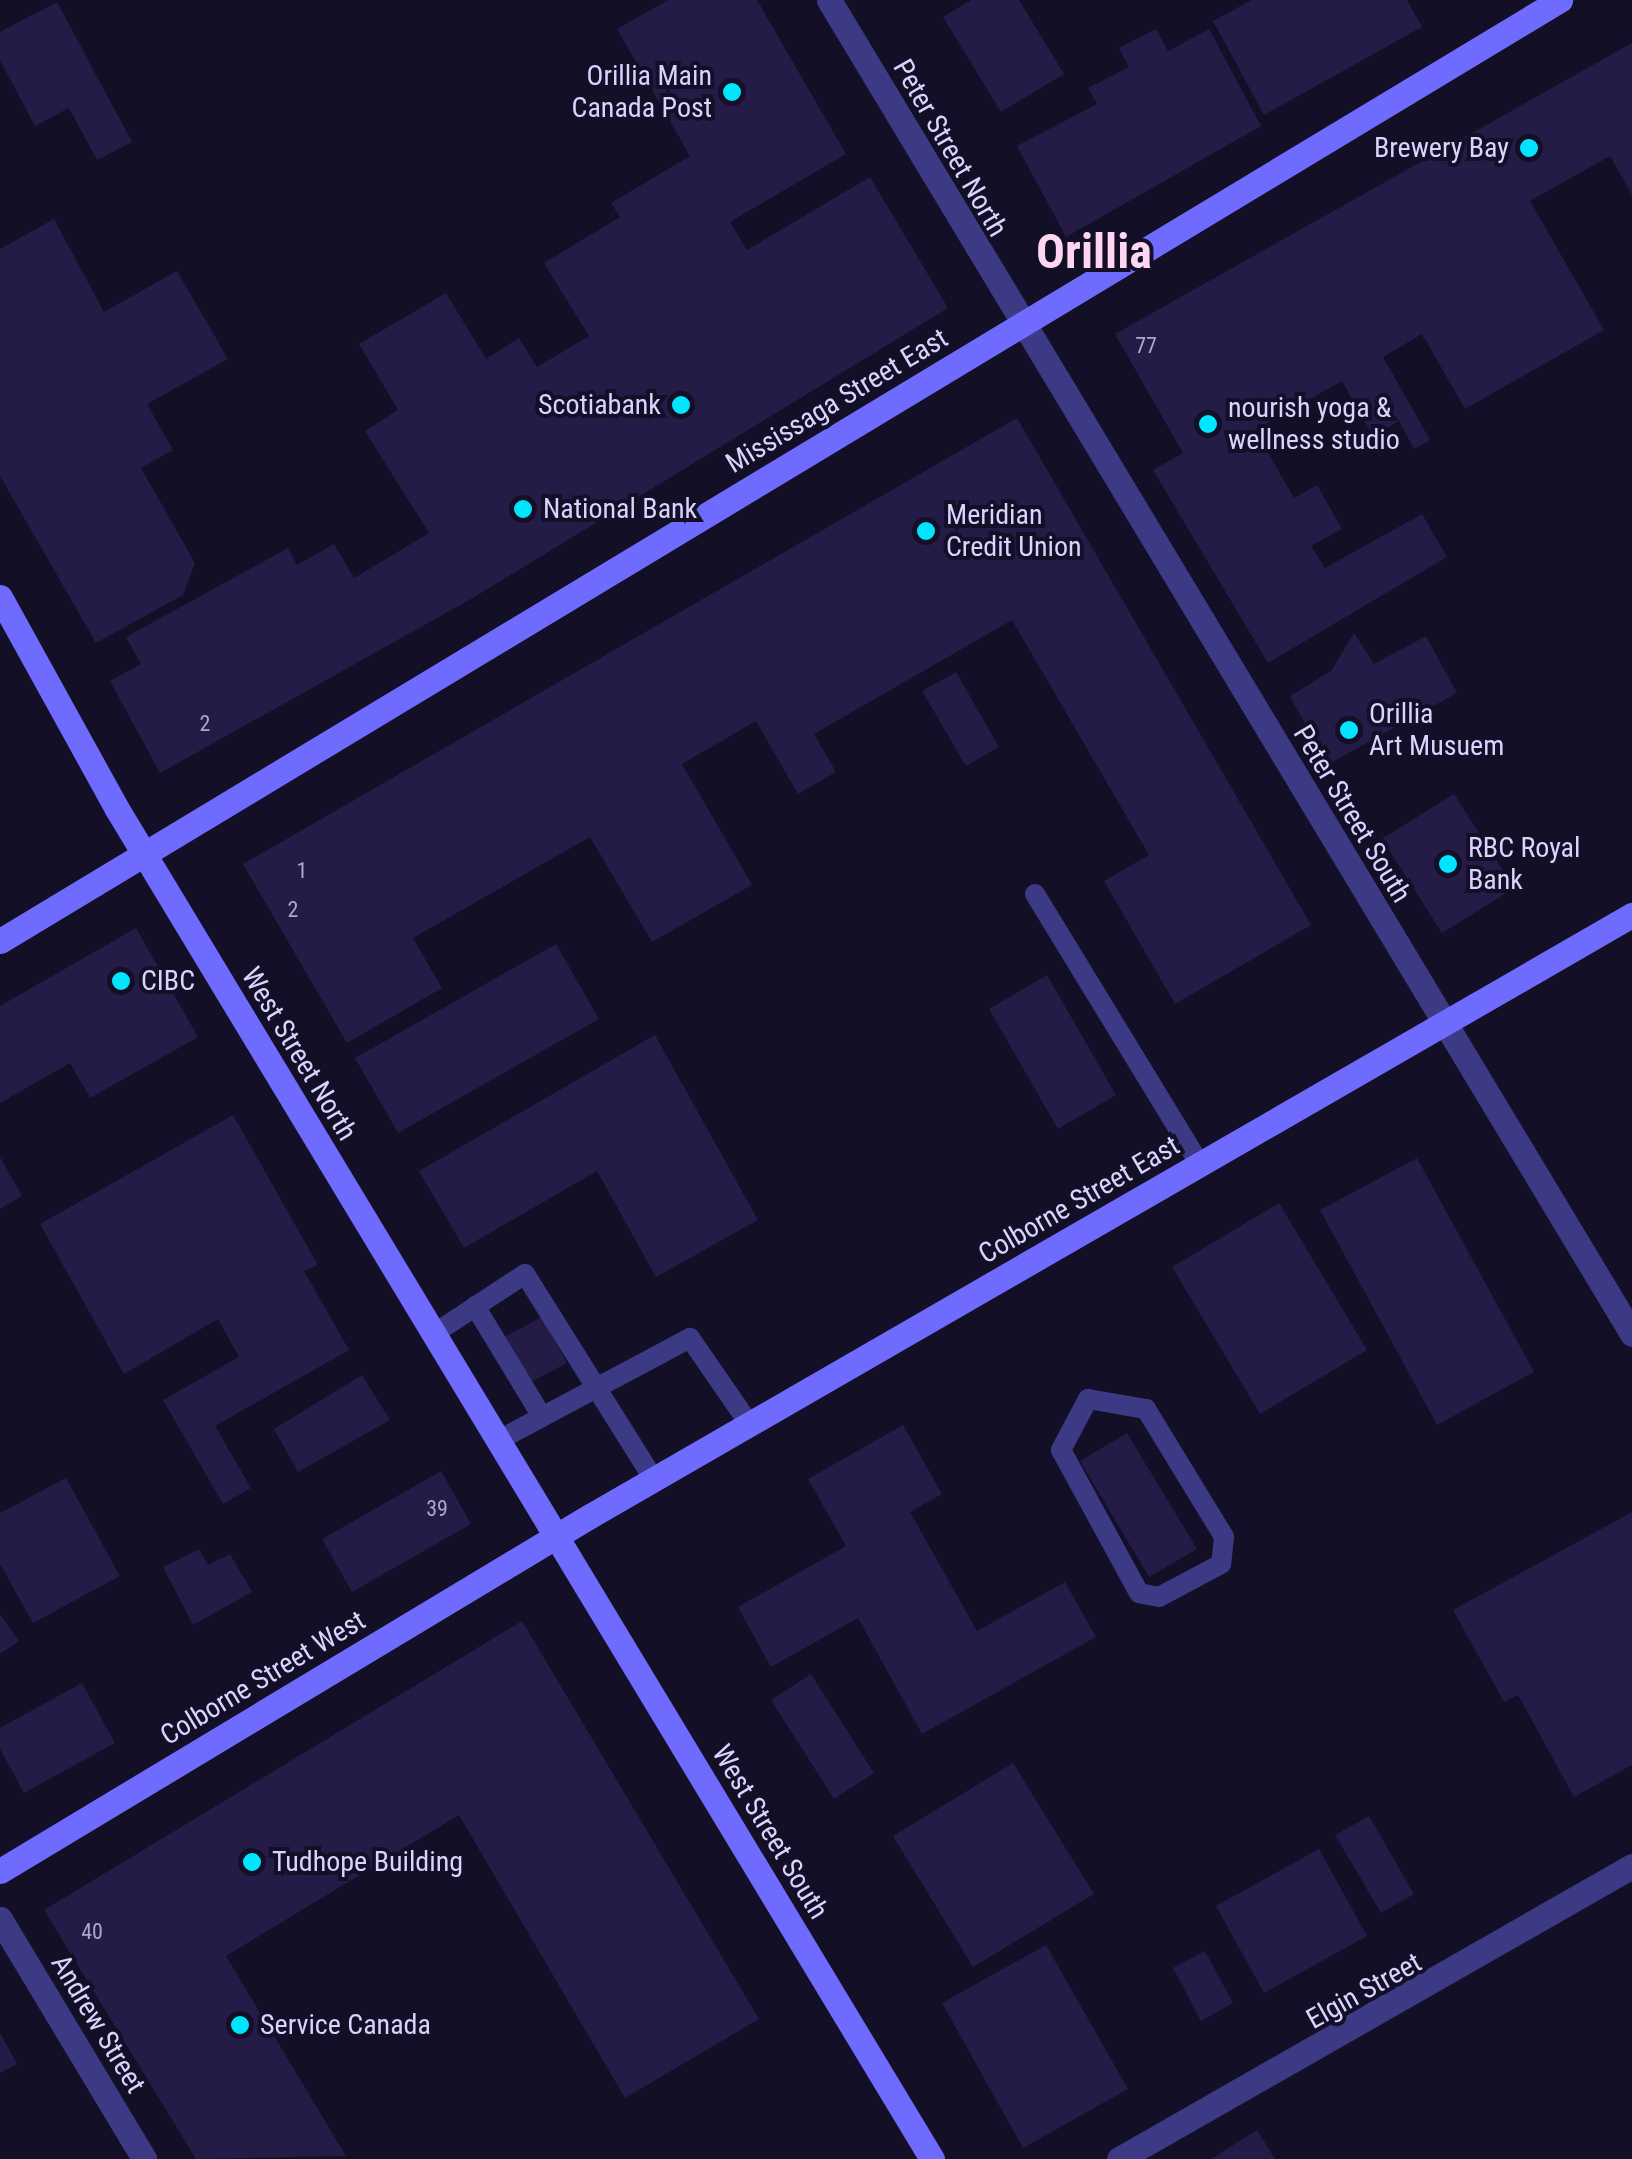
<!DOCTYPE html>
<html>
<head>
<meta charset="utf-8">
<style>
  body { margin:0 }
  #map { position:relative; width:1632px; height:2159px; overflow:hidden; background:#130f26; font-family:"Roboto Condensed",sans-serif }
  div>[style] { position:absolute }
  .building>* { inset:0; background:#241b47 }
  .lane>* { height:20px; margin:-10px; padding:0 10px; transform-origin:10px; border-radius:10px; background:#3d3a85 }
  .street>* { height:25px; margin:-12.5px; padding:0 12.5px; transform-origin:12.5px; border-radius:12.5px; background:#3d3a85 }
  .secondary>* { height:25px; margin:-12.5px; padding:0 12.5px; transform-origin:12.5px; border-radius:12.5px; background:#6f6bff }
  .dots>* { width:28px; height:28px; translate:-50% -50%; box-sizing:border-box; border:5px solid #130f26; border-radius:50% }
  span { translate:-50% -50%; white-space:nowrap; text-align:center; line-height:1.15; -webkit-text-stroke:8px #130f26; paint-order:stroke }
  .number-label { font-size:22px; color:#aca6d1 }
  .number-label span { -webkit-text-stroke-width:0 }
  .poi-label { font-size:28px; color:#d9d4ff }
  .right { translate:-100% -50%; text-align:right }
  .left { translate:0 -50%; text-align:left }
  .street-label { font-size:28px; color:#d9d4ff }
  .town-label { font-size:48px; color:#ffd6f0; font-weight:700 }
</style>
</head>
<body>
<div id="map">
  <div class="building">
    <i style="clip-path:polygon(668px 0,757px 0,846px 154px,730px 222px,747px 250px,870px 177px,948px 308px,471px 599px,160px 773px,110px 681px,141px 664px,126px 637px,288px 548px,297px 565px,334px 544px,354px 578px,429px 533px,365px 431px,398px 410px,359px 344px,446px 293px,486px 359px,519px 338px,537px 367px,589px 336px,544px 263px,620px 217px,611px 203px,690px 156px,617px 29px)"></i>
    <i style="clip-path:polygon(971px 0,1019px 0,1064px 74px,1001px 112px,943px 17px)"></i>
    <i style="clip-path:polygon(1252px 0,1407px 0,1422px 27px,1264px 115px,1213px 21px)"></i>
    <i style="clip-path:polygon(57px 2px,132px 142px,97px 160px,69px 108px,35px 126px,0 60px,0 32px)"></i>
    <i style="clip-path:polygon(1156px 29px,1168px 51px,1209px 29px,1261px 126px,1066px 237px,1017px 146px,1097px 104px,1088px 88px,1129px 67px,1119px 48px)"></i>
    <i style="clip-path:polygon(1632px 43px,1632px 195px,1610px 156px,1530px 201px,1604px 330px,1465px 409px,1422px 334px,1383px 357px,1430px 440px,1414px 449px,1399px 421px,1373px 436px,1342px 381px,1255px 430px,1294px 498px,1317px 485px,1342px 529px,1311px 546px,1325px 568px,1422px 514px,1447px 557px,1268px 663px,1153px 470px,1183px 453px,1115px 334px)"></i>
    <i style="clip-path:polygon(54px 219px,104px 312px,177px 271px,228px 359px,147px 404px,173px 450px,141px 468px,195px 563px,183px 595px,96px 643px,0 476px,0 249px)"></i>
    <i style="clip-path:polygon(1017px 418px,1311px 925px,1175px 1004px,1104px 881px,1149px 855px,1012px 620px,814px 734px,836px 772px,798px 794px,756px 721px,682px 764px,752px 885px,652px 942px,590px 837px,413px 938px,442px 988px,347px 1043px,243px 864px)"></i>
    <i style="clip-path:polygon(1354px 633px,1374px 664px,1426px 636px,1457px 693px,1327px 765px,1290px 696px,1331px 671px)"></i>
    <i style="clip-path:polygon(956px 672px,999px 747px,966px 766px,922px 691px)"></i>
    <i style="clip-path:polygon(1454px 794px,1514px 888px,1442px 933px,1382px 839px)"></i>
    <i style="clip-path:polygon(136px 928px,198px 1037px,90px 1098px,70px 1063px,0 1103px,0 1006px)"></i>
    <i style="clip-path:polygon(556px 944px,599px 1019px,398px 1133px,355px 1058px)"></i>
    <i style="clip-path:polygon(1047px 975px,1116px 1095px,1058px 1129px,989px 1009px)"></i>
    <i style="clip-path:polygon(655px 1035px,758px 1220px,656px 1277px,597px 1171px,464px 1248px,419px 1171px)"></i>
    <i style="clip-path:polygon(233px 1115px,318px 1265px,304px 1271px,349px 1350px,215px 1426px,251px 1488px,223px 1504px,163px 1400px,239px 1357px,218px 1319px,124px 1374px,40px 1224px)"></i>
    <i style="clip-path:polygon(0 1157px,22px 1196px,0 1209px)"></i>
    <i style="clip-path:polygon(1417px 1158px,1534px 1372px,1437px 1425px,1320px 1210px)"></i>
    <i style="clip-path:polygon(1279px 1203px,1367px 1350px,1260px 1414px,1172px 1267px)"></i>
    <i style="clip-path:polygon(542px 1317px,567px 1363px,529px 1383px,504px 1337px)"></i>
    <i style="clip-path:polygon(362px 1375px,390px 1420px,298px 1472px,274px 1429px)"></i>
    <i style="clip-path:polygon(903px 1425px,942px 1494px,910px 1512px,977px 1631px,1065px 1582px,1096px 1637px,922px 1734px,858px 1618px,771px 1667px,738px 1607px,846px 1546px,808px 1479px)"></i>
    <i style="clip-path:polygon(1127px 1433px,1197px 1549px,1149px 1577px,1080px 1461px)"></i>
    <i style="clip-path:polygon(441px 1471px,471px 1524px,352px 1592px,322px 1539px)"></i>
    <i style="clip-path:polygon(66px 1478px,120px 1576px,33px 1623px,0 1564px,0 1513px)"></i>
    <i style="clip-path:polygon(1632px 1512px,1632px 1765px,1574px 1797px,1518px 1695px,1504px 1702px,1453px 1610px)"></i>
    <i style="clip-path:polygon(199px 1549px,208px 1565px,230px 1554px,252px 1592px,193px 1625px,163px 1567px)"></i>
    <i style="clip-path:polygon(0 1614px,19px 1641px,0 1654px)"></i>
    <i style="clip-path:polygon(522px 1621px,759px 2019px,625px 2098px,459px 1815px,226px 1956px,346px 2156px,196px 2159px,44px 1910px)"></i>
    <i style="clip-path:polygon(811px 1674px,874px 1773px,834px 1799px,771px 1700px)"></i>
    <i style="clip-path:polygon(82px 1683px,115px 1743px,24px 1793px,0 1749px,0 1728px)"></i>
    <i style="clip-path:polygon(1013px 1763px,1094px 1894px,973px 1967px,893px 1836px)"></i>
    <i style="clip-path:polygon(1369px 1816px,1414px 1894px,1381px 1913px,1335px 1835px)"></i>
    <i style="clip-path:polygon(1319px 1849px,1367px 1936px,1264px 1993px,1216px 1906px)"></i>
    <i style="clip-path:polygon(1046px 1945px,1128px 2089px,1023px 2148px,942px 2003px)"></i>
    <i style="clip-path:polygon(1205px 1951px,1233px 2003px,1201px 2021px,1173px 1968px)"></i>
    <i style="clip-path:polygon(0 2033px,17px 2064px,0 2073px)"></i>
    <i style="clip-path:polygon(1257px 2130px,1275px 2159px,1211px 2159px)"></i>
  </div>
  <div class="lane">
    <i style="left:1035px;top:894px;width:316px;rotate:58.6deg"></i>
    <i style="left:475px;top:1306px;width:127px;rotate:58.8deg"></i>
    <i style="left:432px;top:1335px;width:111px;rotate:-33.3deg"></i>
    <i style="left:525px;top:1274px;width:243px;rotate:57.9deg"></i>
    <i style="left:1088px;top:1399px;width:59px;rotate:9.8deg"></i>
    <i style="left:1146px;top:1409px;width:150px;rotate:58.6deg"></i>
    <i style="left:1224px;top:1537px;width:27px;rotate:96deg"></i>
    <i style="left:1221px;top:1564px;width:70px;rotate:152deg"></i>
    <i style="left:1159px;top:1597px;width:20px;rotate:-169deg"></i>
    <i style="left:1139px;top:1593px;width:163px;rotate:-118.6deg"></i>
    <i style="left:1061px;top:1450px;width:58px;rotate:-62.1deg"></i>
    <i style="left:497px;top:1441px;width:219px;rotate:-28.1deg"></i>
    <i style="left:690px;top:1338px;width:106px;rotate:55.4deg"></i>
  </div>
  <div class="street">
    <i style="left:829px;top:0;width:1557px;rotate:58.95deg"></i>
    <i style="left:0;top:1919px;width:280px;rotate:59deg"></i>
    <i style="left:1119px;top:2159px;width:591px;rotate:-29.73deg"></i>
  </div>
  <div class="secondary">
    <i style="left:0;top:597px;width:242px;rotate:61.1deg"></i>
    <i style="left:117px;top:809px;width:1577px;rotate:58.88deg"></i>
    <i style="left:0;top:941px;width:1822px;rotate:-31.1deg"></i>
    <i style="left:0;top:1871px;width:689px;rotate:-31.04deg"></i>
    <i style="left:590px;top:1516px;width:1203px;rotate:-29.98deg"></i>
  </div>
  <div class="dots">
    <i style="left:732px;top:92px;background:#00e5ff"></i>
    <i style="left:1529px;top:148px;background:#00e5ff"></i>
    <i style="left:681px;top:405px;background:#00e5ff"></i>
    <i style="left:1208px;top:424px;background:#00e5ff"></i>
    <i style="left:523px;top:509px;background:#00e5ff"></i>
    <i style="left:926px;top:531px;background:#00e5ff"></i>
    <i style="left:1349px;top:730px;background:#00e5ff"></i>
    <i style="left:1448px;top:864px;background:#00e5ff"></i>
    <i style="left:121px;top:981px;background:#00e5ff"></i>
    <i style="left:252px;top:1862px;background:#00e5ff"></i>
    <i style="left:240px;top:2025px;background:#00e5ff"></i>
  </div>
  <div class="number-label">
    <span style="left:1146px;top:346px">77</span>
    <span style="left:205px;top:724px">2</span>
    <span style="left:302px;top:871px">1</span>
    <span style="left:293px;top:910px">2</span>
    <span style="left:437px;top:1509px">39</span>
    <span style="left:92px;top:1932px">40</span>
  </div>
  <div class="poi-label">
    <span class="right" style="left:712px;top:92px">Orillia Main<br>Canada Post</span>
    <span class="right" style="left:1509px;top:148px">Brewery Bay</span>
    <span class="right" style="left:661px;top:405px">Scotiabank</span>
    <span class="left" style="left:1228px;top:424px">nourish yoga &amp;<br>wellness studio</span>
    <span class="left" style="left:543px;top:509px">National Bank</span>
    <span class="left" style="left:946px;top:531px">Meridian<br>Credit Union</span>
    <span class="left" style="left:1369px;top:730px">Orillia<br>Art Musuem</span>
    <span class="left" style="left:1468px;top:864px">RBC Royal<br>Bank</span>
    <span class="left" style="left:141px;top:981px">CIBC</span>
    <span class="left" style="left:272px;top:1862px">Tudhope Building</span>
    <span class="left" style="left:260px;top:2025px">Service Canada</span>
  </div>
  <div class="street-label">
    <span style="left:950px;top:148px;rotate:60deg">Peter Street North</span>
    <span style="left:837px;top:401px;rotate:-31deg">Mississaga Street East</span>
    <span style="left:1352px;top:814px;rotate:59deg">Peter Street South</span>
    <span style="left:299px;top:1054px;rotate:59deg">West Street North</span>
    <span style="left:1079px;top:1200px;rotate:-30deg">Colborne Street East</span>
    <span style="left:263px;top:1678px;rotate:-31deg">Colborne Street West</span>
    <span style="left:770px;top:1832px;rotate:59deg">West Street South</span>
    <span style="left:1364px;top:1991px;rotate:-29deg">Elgin Street</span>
    <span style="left:98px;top:2024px;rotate:59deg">Andrew Street</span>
  </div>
  <div class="town-label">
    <span style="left:1094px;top:252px">Orillia</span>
  </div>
</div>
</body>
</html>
